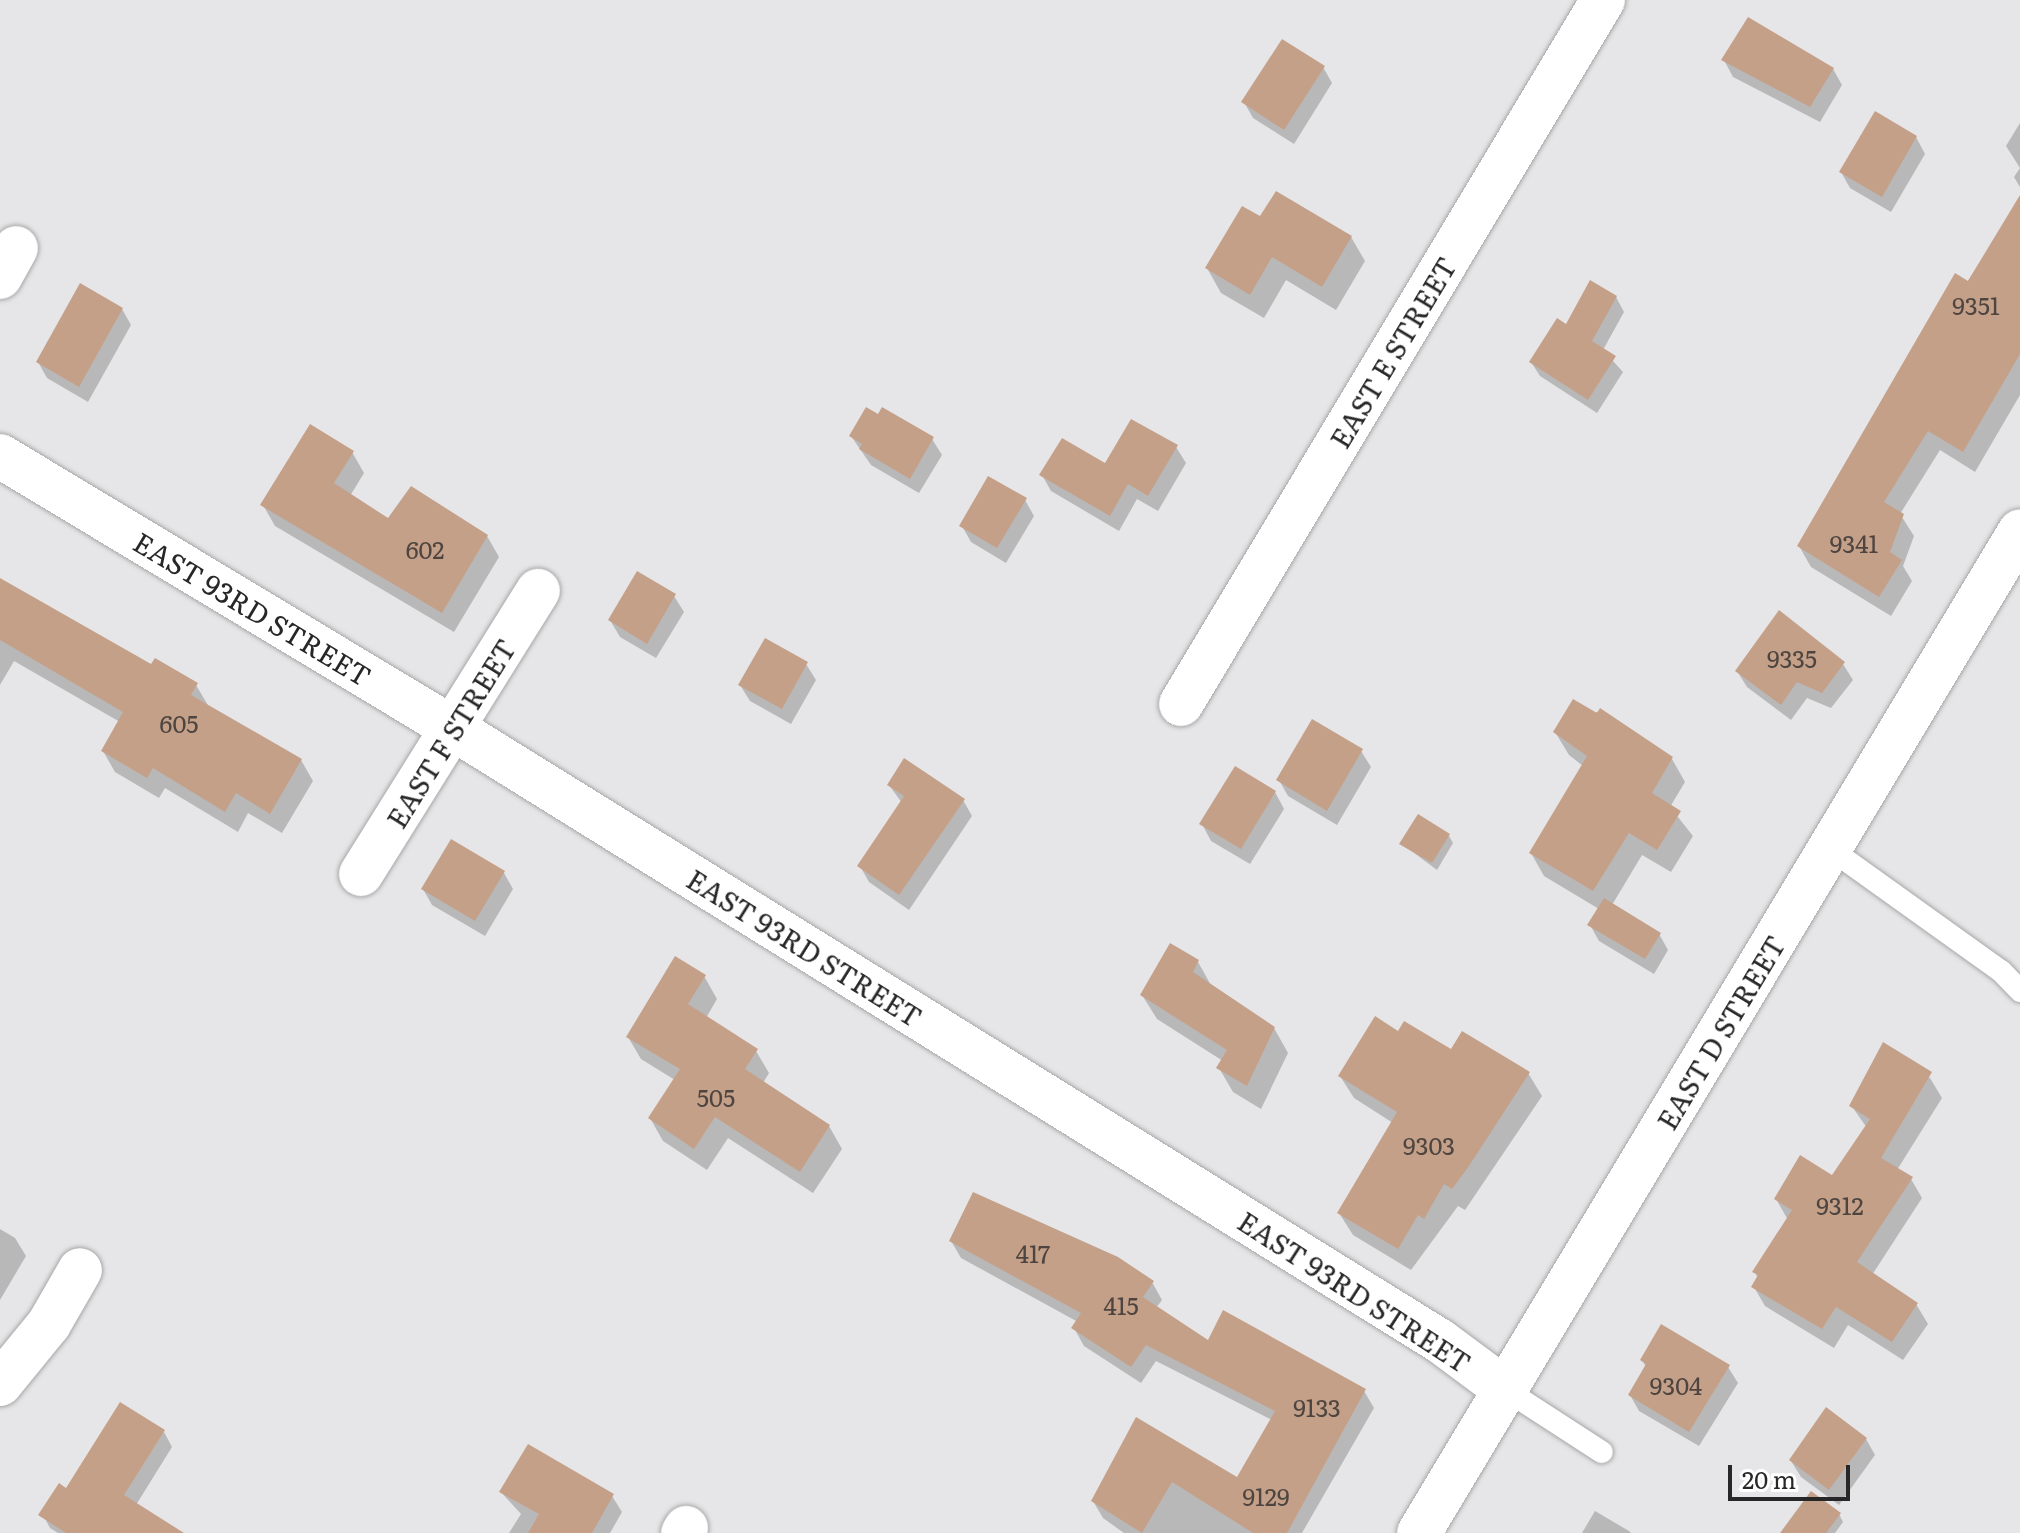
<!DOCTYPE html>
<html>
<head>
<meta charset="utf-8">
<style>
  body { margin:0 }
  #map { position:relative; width:2020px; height:1533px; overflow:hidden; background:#e6e6e8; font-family:Literata,serif }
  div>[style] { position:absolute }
  .shadow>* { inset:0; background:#0003 }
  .building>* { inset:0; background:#c5a089 }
  .roads { filter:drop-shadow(0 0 2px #a7a7a8) drop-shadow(0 0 2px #a7a7a8) }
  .service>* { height:22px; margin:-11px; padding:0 11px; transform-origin:11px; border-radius:11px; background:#fff }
  .minor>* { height:44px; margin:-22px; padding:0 22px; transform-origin:22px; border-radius:22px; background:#fff }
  span { translate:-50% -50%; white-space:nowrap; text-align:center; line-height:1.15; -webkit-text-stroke:7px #fff; paint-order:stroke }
  .number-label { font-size:24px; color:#4e4540 }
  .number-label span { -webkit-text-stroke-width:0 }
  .street-label { font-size:28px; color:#272728 }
  .scale { position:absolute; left:1728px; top:1465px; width:122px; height:36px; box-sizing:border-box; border:4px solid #272728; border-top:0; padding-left:10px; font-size:24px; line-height:28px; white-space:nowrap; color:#272728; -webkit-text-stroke:6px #fff; paint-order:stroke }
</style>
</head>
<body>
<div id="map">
  <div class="shadow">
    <i style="clip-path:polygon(1724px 60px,1833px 69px,1842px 85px,1820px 122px,1733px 77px)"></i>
    <i style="clip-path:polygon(1323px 67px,1332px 83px,1294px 144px,1253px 118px,1244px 102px)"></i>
    <i style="clip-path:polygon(2020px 123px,2020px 187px,2014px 177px,2020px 168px,2006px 146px)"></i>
    <i style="clip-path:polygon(1916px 137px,1925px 154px,1891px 212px,1850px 188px,1841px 172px)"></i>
    <i style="clip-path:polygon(2020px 199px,2020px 395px,1975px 472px,1940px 450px,1900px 514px,1914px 536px,1903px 566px,1912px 581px,1891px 616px,1811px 567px,1799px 546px)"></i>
    <i style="clip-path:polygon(1261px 219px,1351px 237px,1365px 261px,1336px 310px,1286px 280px,1264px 318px,1221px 293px,1207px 268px)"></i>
    <i style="clip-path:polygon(1616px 297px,1624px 312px,1603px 350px,1623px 372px,1597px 413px,1540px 376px,1531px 362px,1566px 327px)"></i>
    <i style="clip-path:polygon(122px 309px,131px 325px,88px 402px,47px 378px,38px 362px)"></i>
    <i style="clip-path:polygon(851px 436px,932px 439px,942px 455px,919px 493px,871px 465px)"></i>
    <i style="clip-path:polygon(1176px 447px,1186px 463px,1158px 511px,1137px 499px,1119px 531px,1051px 491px,1042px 475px,1106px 466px)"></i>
    <i style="clip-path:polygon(352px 452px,364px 473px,350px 496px,389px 521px,487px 536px,499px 557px,454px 632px,275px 526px,263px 505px)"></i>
    <i style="clip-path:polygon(1025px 500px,1034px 516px,1006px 563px,971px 542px,962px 526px)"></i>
    <i style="clip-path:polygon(0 580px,152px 667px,196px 685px,209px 707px,301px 760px,313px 781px,282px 833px,248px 813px,238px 832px,165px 788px,159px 798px,115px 772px,103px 751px,120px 722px,14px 661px,0 685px)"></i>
    <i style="clip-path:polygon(674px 596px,684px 612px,656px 658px,620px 637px,610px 620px)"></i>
    <i style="clip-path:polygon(806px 664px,816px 680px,791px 724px,750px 701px,740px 685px)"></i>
    <i style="clip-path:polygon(1843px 664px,1853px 680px,1831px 708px,1807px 698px,1791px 720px,1747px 687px,1737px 671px)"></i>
    <i style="clip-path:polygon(1601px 710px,1672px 759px,1685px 782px,1670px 807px,1693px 836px,1671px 872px,1642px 855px,1612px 905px,1659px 934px,1668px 950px,1654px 974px,1599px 941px,1590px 925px,1599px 909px,1544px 876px,1531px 853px,1583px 766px,1569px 755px,1555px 732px)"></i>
    <i style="clip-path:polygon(1361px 751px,1371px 767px,1337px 825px,1288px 796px,1279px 780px)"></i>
    <i style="clip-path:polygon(889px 785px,963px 800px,972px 816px,909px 910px,869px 882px,860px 866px,902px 803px)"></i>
    <i style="clip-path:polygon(1275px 792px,1284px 809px,1250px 864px,1211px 841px,1202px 824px)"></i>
    <i style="clip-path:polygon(1449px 836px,1453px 843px,1437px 870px,1402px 844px)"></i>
    <i style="clip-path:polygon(504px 873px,513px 889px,485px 936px,432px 905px,423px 889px)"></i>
    <i style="clip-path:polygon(1198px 962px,1212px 987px,1274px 1028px,1288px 1053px,1261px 1109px,1233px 1092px,1219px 1068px,1223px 1061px,1157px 1019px,1142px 995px)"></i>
    <i style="clip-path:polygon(704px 976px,717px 999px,706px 1018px,756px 1051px,769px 1073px,763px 1083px,829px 1126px,842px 1149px,813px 1193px,728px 1138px,707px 1170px,663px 1141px,650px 1118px,675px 1080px,641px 1059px,628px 1037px)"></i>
    <i style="clip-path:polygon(1399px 1034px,1528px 1073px,1542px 1096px,1465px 1210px,1458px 1206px,1411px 1270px,1353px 1235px,1339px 1213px,1393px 1123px,1354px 1098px,1340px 1076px)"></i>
    <i style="clip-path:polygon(1883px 1045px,1930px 1078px,1942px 1098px,1897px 1170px,1911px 1179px,1922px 1198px,1872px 1275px,1916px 1304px,1928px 1324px,1903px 1360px,1848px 1325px,1834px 1348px,1765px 1306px,1754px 1287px,1758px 1279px,1755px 1272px,1788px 1220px,1776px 1199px,1832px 1178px,1867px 1128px,1851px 1105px)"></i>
    <i style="clip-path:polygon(0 1229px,15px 1238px,26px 1256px,0 1300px)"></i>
    <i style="clip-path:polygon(951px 1241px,1152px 1282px,1162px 1300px,1156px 1308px,1208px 1343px,1364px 1391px,1374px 1408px,1302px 1533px,1124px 1533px,1103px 1518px,1093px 1501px,1136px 1420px,1238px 1480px,1272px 1420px,1156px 1361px,1141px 1383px,1084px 1346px,1074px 1328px,1078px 1322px,961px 1258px)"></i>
    <i style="clip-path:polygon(1642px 1360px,1728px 1367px,1738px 1383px,1699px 1446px,1639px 1411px,1630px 1395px,1646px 1367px)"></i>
    <i style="clip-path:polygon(164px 1432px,172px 1447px,136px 1505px,180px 1533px,58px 1533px,50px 1528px,42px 1513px,67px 1491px)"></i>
    <i style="clip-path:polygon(1866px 1439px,1875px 1455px,1839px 1505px,1801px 1477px,1791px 1461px)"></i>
    <i style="clip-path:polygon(501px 1492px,612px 1496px,622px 1512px,610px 1533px,509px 1533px,521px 1514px)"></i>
    <i style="clip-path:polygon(1595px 1511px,1629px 1531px,1631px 1533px,1582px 1533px)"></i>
    <i style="clip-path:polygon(1839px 1514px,1843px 1522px,1835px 1533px,1791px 1533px)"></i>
  </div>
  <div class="building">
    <i style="clip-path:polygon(1748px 17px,1834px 68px,1810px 107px,1721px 60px)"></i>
    <i style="clip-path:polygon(1282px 39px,1325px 66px,1284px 130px,1241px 102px)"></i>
    <i style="clip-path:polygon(1875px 111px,1917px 136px,1882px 197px,1839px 172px)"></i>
    <i style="clip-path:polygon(1276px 191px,1352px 236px,1322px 287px,1272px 257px,1250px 295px,1205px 268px,1242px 206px,1260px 216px)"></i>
    <i style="clip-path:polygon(2020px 195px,2020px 354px,1963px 452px,1928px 431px,1884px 502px,1904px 514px,1890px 552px,1902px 560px,1879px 597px,1797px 546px,1955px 273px,1968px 281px)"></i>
    <i style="clip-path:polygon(1590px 280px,1617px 296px,1592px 341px,1616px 356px,1588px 400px,1529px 362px,1557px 318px,1566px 324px)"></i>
    <i style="clip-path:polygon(80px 283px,123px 308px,79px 387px,36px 362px)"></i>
    <i style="clip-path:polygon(866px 407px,878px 414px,882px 407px,934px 437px,910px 479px,859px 449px,862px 444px,849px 436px)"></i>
    <i style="clip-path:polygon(1131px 419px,1178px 445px,1148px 496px,1128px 484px,1110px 516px,1039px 475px,1062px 438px,1105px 463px)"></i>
    <i style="clip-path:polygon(310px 424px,354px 451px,334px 483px,388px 518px,411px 486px,488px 535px,442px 613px,260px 505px)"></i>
    <i style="clip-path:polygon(988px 476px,1027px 498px,997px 548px,959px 526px)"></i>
    <i style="clip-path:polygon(637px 571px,676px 594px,647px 644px,608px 620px)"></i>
    <i style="clip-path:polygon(0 578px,151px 664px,155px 658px,198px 683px,191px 695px,302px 759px,270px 814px,236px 793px,225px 812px,153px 768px,147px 778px,101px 751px,123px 712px,0 640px)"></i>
    <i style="clip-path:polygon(1779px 610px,1845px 662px,1822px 693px,1797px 682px,1781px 705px,1735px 671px)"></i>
    <i style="clip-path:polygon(765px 638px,808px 662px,782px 709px,738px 685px)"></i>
    <i style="clip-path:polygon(1573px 699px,1597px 713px,1600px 708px,1673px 757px,1652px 793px,1681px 811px,1657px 850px,1629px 833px,1593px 891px,1529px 853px,1587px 756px,1553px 732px)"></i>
    <i style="clip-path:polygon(1312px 719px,1363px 749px,1327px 811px,1276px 780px)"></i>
    <i style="clip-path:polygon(904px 758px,965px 799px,899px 895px,857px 866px,904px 796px,887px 785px)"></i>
    <i style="clip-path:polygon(1235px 766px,1276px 791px,1241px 849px,1199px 824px)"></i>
    <i style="clip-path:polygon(1418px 814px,1450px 834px,1432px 863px,1399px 844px)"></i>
    <i style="clip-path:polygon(451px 839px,505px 871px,475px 921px,421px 889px)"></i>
    <i style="clip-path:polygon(1604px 898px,1661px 933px,1645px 959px,1587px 925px)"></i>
    <i style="clip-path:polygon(1170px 943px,1199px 960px,1193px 972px,1275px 1027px,1247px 1086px,1216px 1068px,1227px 1050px,1140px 995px)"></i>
    <i style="clip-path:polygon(675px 956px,706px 975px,688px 1004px,758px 1049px,745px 1069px,830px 1125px,800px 1172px,715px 1117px,694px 1149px,648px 1118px,680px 1069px,626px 1037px)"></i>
    <i style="clip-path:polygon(1375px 1016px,1398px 1031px,1404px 1021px,1451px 1049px,1462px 1031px,1530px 1072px,1469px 1166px,1452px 1189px,1444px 1184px,1424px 1219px,1418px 1215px,1398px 1249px,1337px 1213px,1397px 1112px,1338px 1076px)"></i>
    <i style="clip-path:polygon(1883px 1042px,1932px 1072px,1881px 1158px,1913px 1177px,1857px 1262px,1918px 1303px,1892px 1342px,1836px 1307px,1822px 1329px,1751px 1287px,1758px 1275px,1752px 1272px,1792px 1210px,1774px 1199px,1800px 1155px,1832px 1175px,1870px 1119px,1849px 1106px)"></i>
    <i style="clip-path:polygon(973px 1192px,1118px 1257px,1154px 1281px,1143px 1297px,1208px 1340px,1223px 1310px,1366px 1389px,1287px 1533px,1253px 1533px,1172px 1482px,1142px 1533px,1091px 1501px,1136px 1417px,1237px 1477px,1275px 1411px,1146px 1345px,1131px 1367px,1071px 1328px,1081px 1313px,949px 1241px)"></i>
    <i style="clip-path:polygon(1661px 1324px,1730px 1365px,1689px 1432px,1628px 1395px,1646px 1364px,1640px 1360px)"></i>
    <i style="clip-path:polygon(120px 1402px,165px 1430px,124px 1495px,184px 1533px,66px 1533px,38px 1515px,59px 1483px,66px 1488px)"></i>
    <i style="clip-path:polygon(1826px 1407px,1867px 1438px,1829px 1490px,1789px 1460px)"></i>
    <i style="clip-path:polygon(528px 1444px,614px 1494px,592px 1533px,528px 1533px,539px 1514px,499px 1492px)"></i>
    <i style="clip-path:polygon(1811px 1491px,1841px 1513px,1826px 1533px,1780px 1533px)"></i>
  </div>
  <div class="roads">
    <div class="service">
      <i style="left:1829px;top:848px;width:211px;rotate:35.6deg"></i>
      <i style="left:2001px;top:971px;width:28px;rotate:46deg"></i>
      <i style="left:1506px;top:1390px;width:114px;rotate:32.9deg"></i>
    </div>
    <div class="minor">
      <i style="left:0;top:277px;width:33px;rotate:-61deg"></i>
      <i style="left:0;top:456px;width:530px;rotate:31.02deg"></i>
      <i style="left:454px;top:729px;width:1160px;rotate:31.83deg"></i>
      <i style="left:1440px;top:1341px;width:82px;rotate:36.6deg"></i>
      <i style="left:1181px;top:704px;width:821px;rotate:-59.06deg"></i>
      <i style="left:361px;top:874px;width:334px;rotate:-58deg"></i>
      <i style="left:0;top:1384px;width:77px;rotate:-50.8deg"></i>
      <i style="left:49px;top:1324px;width:62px;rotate:-60.1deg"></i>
      <i style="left:683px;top:1533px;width:6px;rotate:-59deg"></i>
      <i style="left:1419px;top:1533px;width:1168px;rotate:-59.04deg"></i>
    </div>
  </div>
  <div class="number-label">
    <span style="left:1976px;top:305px">9351</span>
    <span style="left:1854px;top:543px">9341</span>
    <span style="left:425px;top:549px">602</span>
    <span style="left:1792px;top:658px">9335</span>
    <span style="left:179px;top:723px">605</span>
    <span style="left:716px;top:1097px">505</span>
    <span style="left:1429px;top:1145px">9303</span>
    <span style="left:1840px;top:1205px">9312</span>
    <span style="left:1033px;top:1253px">417</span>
    <span style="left:1121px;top:1305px">415</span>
    <span style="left:1676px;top:1385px">9304</span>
    <span style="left:1317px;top:1407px">9133</span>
    <span style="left:1266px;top:1496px">9129</span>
  </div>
  <div class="street-label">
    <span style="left:1392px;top:352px;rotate:-59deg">EAST E STREET</span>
    <span style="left:253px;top:608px;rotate:31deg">EAST 93RD STREET</span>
    <span style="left:450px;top:733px;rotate:-58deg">EAST F STREET</span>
    <span style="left:805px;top:947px;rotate:32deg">EAST 93RD STREET</span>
    <span style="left:1720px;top:1032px;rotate:-59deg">EAST D STREET</span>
    <span style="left:1355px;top:1291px;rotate:33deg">EAST 93RD STREET</span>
  </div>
  <div class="scale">20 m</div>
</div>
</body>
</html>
